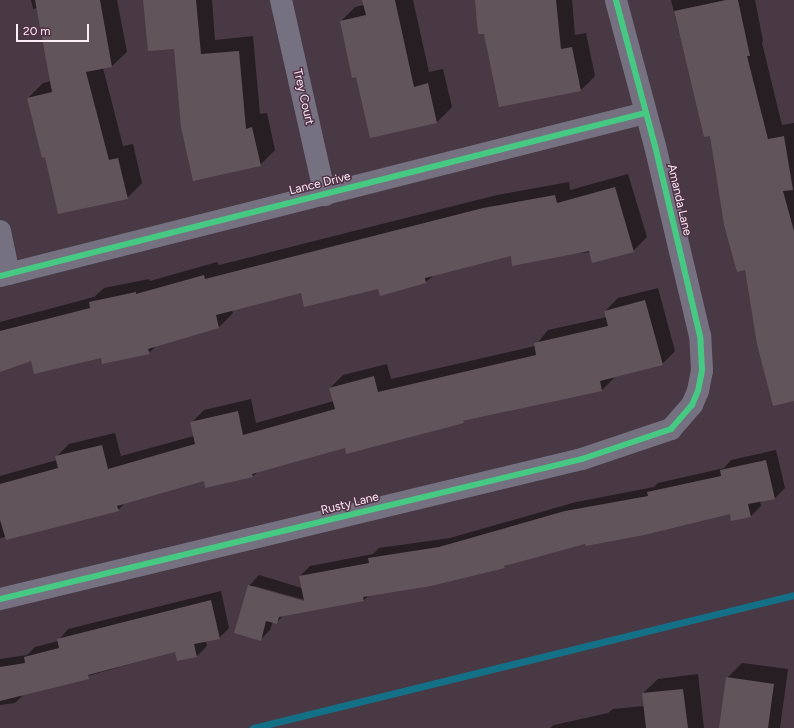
<!DOCTYPE html>
<html>
<head>
<meta charset="utf-8">
<style>
  body { margin:0 }
  #map { position:relative; width:794px; height:728px; overflow:hidden; background:#493944; font-family:Figtree,sans-serif }
  div>[style] { position:absolute }
  .shadow>* { inset:0; background:#0007 }
  .stream>* { height:7px; margin:-3.5px; padding:0 3.5px; transform-origin:3.5px; border-radius:3.5px; background:#147087 }
  .building>* { inset:0; background:#62545b }
  .minor>* { height:22px; margin:-11px; padding:0 11px; transform-origin:11px; border-radius:11px; background:#757181 }
  .cycleway>* { height:6px; margin:-3px; padding:0 3px; transform-origin:3px; border-radius:3px; background:#46c982 }
  span { translate:-50% -50%; white-space:nowrap; text-align:center; line-height:1.15; -webkit-text-stroke:3px #503246; paint-order:stroke }
  .street-label { font-size:12px; color:#fdedf6 }
  .scale { position:absolute; left:16px; top:24px; width:73px; height:18px; box-sizing:border-box; border:2px solid #fdedf6; border-top:0; padding-left:5px; font-size:12px; line-height:14px; white-space:nowrap; color:#fdedf6; -webkit-text-stroke:3px #503246; paint-order:stroke }
</style>
</head>
<body>
<div id="map">
  <div class="shadow">
    <i style="clip-path:polygon(31px 0,117px 0,127px 52px,112px 66px,103px 68px,123px 146px,133px 144px,142px 183px,127px 198px,46px 156px,28px 98px,43px 83px,51px 81px,37px 8px,33px 9px)"></i>
    <i style="clip-path:polygon(144px 0,212px 0,215px 40px,253px 36px,260px 114px,267px 113px,275px 150px,260px 165px,175px 48px)"></i>
    <i style="clip-path:polygon(363px 0,413px 0,429px 72px,443px 69px,452px 107px,437px 122px,371px 137px,357px 76px,341px 21px,355px 7px,364px 5px)"></i>
    <i style="clip-path:polygon(476px 0,572px 0,575px 35px,586px 33px,595px 76px,580px 91px,485px 33px)"></i>
    <i style="clip-path:polygon(671px 0,755px 0,763px 41px,762px 43px,782px 125px,794px 123px,794px 400px,746px 268px,711px 134px,705px 136px)"></i>
    <i style="clip-path:polygon(628px 174px,647px 237px,633px 251px,511px 255px,434px 275px,426px 282px,380px 294px,379px 288px,302px 292px,232px 310px,233px 313px,219px 327px,157px 345px,149px 353px,31px 360px,0 371px,0 322px,94px 297px,104px 288px,149px 279px,150px 281px,217px 262px,219px 265px,497px 195px,569px 182px,570px 190px)"></i>
    <i style="clip-path:polygon(658px 288px,675px 351px,662px 364px,615px 377px,602px 390px,345px 447px,258px 472px,253px 476px,205px 480px,125px 503px,118px 510px,0 538px,0 476px,57px 460px,56px 457px,69px 444px,115px 433px,121px 456px,194px 436px,191px 423px,204px 410px,251px 399px,256px 423px,334px 401px,330px 388px,343px 375px,387px 364px,391px 379px,535px 346px,548px 330px,607px 317px,605px 311px,618px 298px)"></i>
    <i style="clip-path:polygon(evenodd,776px 450px,785px 488px,775px 498px,760px 501px,761px 506px,751px 516px,730px 512px,586px 542px,507px 564px,504px 567px,369px 595px,364px 600px,284px 615px,277px 622px,273px 621px,270px 630px,260px 640px,249px 586px,259px 575px,302px 588px,300px 576px,310px 566px,373px 554px,379px 548px,450px 538px,576px 502px,654px 487px,658px 483px,724px 468px,731px 460px,776px 450px,254px 586px,309px 601px,308px 603px,254px 588px,254px 586px)"></i>
    <i style="clip-path:polygon(221px 591px,229px 628px,219px 638px,206px 641px,207px 646px,197px 656px,176px 651px,24px 694px,15px 703px,0 705px,0 659px,27px 655px,35px 647px,58px 641px,68px 629px)"></i>
    <i style="clip-path:polygon(742px 663px,788px 669px,780px 728px,720px 728px,727px 678px)"></i>
    <i style="clip-path:polygon(698px 674px,704px 728px,550px 728px,554px 725px,608px 713px,613px 709px,644px 706px,643px 693px,658px 679px)"></i>
  </div>
  <div class="stream">
    <i style="left:253px;top:728px;width:557px;rotate:-13.81deg"></i>
  </div>
  <div class="building">
    <i style="clip-path:polygon(35px 0,100px 0,112px 67px,86px 72px,109px 160px,118px 158px,128px 199px,58px 214px,45px 157px,42px 158px,27px 98px,52px 92px)"></i>
    <i style="clip-path:polygon(143px 0,196px 0,201px 54px,239px 51px,246px 129px,252px 127px,261px 166px,193px 181px,181px 127px,174px 49px,148px 51px)"></i>
    <i style="clip-path:polygon(362px 0,395px 0,414px 87px,428px 83px,437px 123px,370px 138px,356px 77px,352px 78px,340px 21px,366px 15px)"></i>
    <i style="clip-path:polygon(475px 0,556px 0,561px 49px,572px 47px,581px 91px,499px 107px,484px 34px,478px 34px)"></i>
    <i style="clip-path:polygon(726px 0,738px 0,750px 56px,747px 56px,768px 139px,784px 136px,793px 190px,783px 191px,794px 231px,794px 401px,773px 406px,757px 344px,745px 270px,737px 272px,724px 225px,710px 136px,704px 137px,674px 11px)"></i>
    <i style="clip-path:polygon(615px 187px,634px 252px,592px 263px,589px 251px,512px 266px,511px 256px,425px 278px,426px 283px,380px 296px,378px 289px,304px 307px,301px 293px,216px 315px,219px 328px,148px 349px,150px 354px,102px 364px,101px 358px,34px 374px,31px 361px,0 372px,0 331px,90px 308px,89px 302px,136px 292px,136px 294px,204px 275px,205px 279px,483px 208px,555px 195px,557px 203px)"></i>
    <i style="clip-path:polygon(645px 300px,663px 365px,600px 381px,602px 391px,463px 421px,464px 423px,346px 454px,345px 448px,252px 474px,253px 477px,205px 488px,204px 481px,117px 506px,119px 511px,6px 540px,0 520px,0 484px,58px 468px,55px 456px,102px 445px,108px 469px,195px 444px,190px 422px,238px 411px,243px 435px,335px 409px,329px 388px,374px 376px,378px 392px,536px 355px,534px 343px,608px 326px,604px 311px)"></i>
    <i style="clip-path:polygon(766px 460px,775px 499px,748px 504px,751px 517px,731px 521px,730px 514px,644px 535px,586px 546px,585px 544px,504px 566px,505px 568px,431px 586px,363px 597px,364px 601px,279px 617px,277px 624px,266px 621px,261px 641px,234px 633px,248px 585px,304px 601px,299px 576px,369px 563px,368px 558px,439px 547px,565px 511px,648px 496px,647px 492px,721px 476px,720px 470px)"></i>
    <i style="clip-path:polygon(211px 600px,220px 639px,194px 644px,197px 657px,177px 661px,175px 652px,88px 675px,89px 679px,0 701px,0 667px,25px 663px,24px 657px,59px 648px,57px 639px)"></i>
    <i style="clip-path:polygon(726px 677px,774px 684px,768px 728px,719px 728px)"></i>
    <i style="clip-path:polygon(683px 689px,688px 728px,646px 728px,642px 693px)"></i>
  </div>
  <div class="minor">
    <i style="left:281px;top:0;width:200px;rotate:77.3deg"></i>
    <i style="left:0;top:231px;width:44px;rotate:78.2deg"></i>
    <i style="left:0;top:276px;width:665px;rotate:-14.18deg"></i>
    <i style="left:0;top:599px;width:599px;rotate:-13.53deg"></i>
    <i style="left:582px;top:459px;width:94px;rotate:-18.6deg"></i>
    <i style="left:671px;top:429px;width:32px;rotate:-49deg"></i>
    <i style="left:692px;top:405px;width:15px;rotate:-67deg"></i>
    <i style="left:698px;top:391px;width:21px;rotate:-79deg"></i>
    <i style="left:702px;top:370px;width:34px;rotate:-93deg"></i>
    <i style="left:700px;top:336px;width:195px;rotate:-103.3deg"></i>
    <i style="left:655px;top:146px;width:151px;rotate:-105deg"></i>
  </div>
  <div class="cycleway">
    <i style="left:0;top:276px;width:665px;rotate:-14.18deg"></i>
    <i style="left:0;top:599px;width:599px;rotate:-13.53deg"></i>
    <i style="left:582px;top:459px;width:94px;rotate:-18.6deg"></i>
    <i style="left:671px;top:429px;width:32px;rotate:-49deg"></i>
    <i style="left:692px;top:405px;width:15px;rotate:-67deg"></i>
    <i style="left:698px;top:391px;width:21px;rotate:-79deg"></i>
    <i style="left:702px;top:370px;width:34px;rotate:-93deg"></i>
    <i style="left:700px;top:336px;width:195px;rotate:-103.3deg"></i>
    <i style="left:655px;top:146px;width:151px;rotate:-105deg"></i>
  </div>
  <div class="street-label">
    <span style="left:303px;top:97px;rotate:77deg">Trey Court</span>
    <span style="left:320px;top:184px;rotate:-14deg">Lance Drive</span>
    <span style="left:679px;top:200px;rotate:77deg">Amanda Lane</span>
    <span style="left:350px;top:504px;rotate:-14deg">Rusty Lane</span>
  </div>
  <div class="scale">20 m</div>
</div>
</body>
</html>
